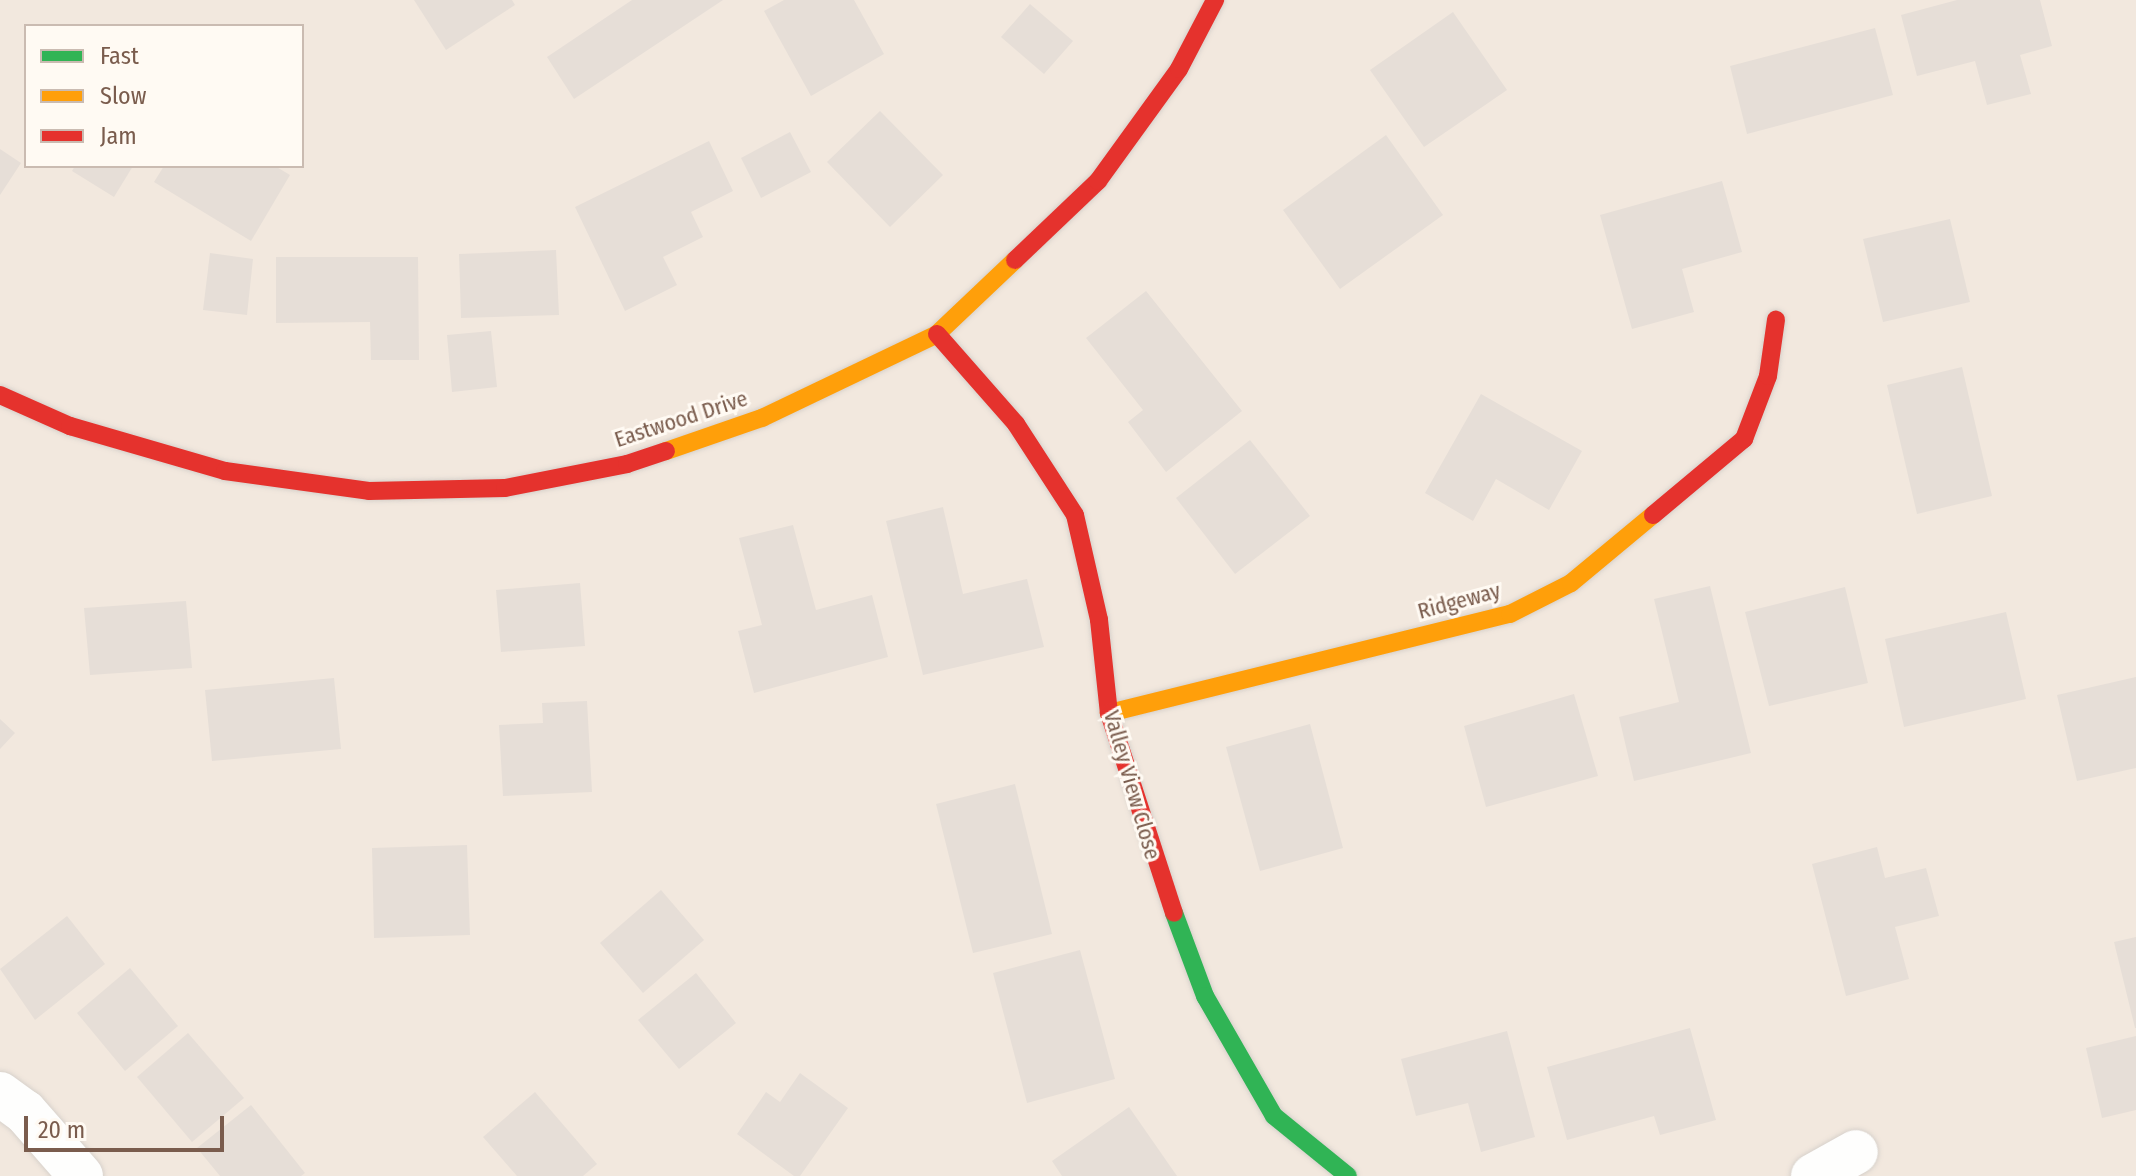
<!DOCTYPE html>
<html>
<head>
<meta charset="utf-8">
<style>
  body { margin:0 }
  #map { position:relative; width:2136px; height:1176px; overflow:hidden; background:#f9f5f0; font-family:"Fira Sans Condensed",sans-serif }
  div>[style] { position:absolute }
  .residential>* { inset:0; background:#f2e8de }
  .building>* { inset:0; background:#e6ded7 }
  .roads { filter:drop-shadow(0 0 2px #d7d1cb) drop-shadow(0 0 2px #d7d1cb) }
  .street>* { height:44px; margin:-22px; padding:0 22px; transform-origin:22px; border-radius:22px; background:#fefefd }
  .fast>* { height:18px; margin:-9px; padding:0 9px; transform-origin:9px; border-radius:9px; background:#30b455 }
  .slow>* { height:18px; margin:-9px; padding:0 9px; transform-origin:9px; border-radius:9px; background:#ff9f0a }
  .jam>* { height:18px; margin:-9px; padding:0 9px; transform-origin:9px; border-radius:9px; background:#e5322d }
  span { translate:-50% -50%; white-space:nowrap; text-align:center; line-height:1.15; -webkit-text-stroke:6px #fffaf3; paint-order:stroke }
  .street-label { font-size:22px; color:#7a5c4d }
  .legend { position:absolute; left:24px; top:24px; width:280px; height:144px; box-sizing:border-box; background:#fffaf3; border:2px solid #cabbb1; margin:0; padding:10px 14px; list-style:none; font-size:24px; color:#7a5c4d }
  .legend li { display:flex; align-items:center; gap:16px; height:40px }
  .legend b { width:40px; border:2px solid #cabbb1 }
  .scale { position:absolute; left:24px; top:1116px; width:200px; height:36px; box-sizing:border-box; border:4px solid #7a5c4d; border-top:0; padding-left:10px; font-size:24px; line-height:28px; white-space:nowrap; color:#7a5c4d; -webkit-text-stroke:6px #fffaf3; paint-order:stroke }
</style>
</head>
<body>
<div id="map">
  <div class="residential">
    <i style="clip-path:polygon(evenodd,0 0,2136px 0,2136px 1176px,0 1176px,0 0,26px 26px,302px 26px,302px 166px,26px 166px,26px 26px)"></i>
  </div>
  <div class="building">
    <i style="clip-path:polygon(414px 0,512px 0,515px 5px,446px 50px)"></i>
    <i style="clip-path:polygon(632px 0,723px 0,574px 99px,547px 57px)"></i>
    <i style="clip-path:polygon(784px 0,854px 0,884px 54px,811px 96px,764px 11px)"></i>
    <i style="clip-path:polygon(1957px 0,2040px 0,2052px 46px,2020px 55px,2031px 94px,1987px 105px,1975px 61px,1917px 76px,1901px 15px)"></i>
    <i style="clip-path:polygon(1030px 4px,1073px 41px,1044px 74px,1001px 37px)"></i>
    <i style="clip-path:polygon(1453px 12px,1507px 90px,1424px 147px,1370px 70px)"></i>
    <i style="clip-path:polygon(1875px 28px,1893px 95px,1747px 134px,1730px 66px)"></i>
    <i style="clip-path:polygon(880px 111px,943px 175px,890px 227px,827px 162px)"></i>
    <i style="clip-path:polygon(790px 132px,811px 172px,761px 198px,741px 158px)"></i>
    <i style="clip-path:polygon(1386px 135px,1443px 215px,1340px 289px,1283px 210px)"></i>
    <i style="clip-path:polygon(709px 141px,733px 191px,691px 212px,703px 237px,663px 257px,677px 285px,625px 311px,575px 207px)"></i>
    <i style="clip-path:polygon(0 149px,21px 163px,0 195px)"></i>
    <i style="clip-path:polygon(75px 166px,133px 166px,114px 197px,72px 171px)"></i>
    <i style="clip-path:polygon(164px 166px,275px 166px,290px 175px,251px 241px,154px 182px)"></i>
    <i style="clip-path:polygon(1722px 181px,1742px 252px,1682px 269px,1694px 312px,1632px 329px,1600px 215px)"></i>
    <i style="clip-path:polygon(1950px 219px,1970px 302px,1883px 322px,1863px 239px)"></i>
    <i style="clip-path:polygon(556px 250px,559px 315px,461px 318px,459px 254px)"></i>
    <i style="clip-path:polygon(210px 253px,253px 259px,247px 315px,203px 310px)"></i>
    <i style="clip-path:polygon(276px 257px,418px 257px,419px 360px,371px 360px,370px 322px,276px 323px)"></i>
    <i style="clip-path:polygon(1146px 291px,1242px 411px,1166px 472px,1128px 422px,1143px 410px,1086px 338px)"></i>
    <i style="clip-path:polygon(491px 331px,497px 387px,452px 392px,447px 335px)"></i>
    <i style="clip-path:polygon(1962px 367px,1992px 496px,1917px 514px,1887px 385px)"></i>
    <i style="clip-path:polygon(1481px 394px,1582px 451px,1549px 510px,1496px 479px,1473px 521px,1425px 493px)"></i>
    <i style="clip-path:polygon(1250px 440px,1310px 516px,1235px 574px,1176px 498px)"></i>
    <i style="clip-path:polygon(943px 507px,963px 594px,1027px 579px,1044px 647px,923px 675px,886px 521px)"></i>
    <i style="clip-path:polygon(793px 525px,816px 610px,872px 595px,888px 657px,754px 693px,738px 631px,762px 625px,739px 538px)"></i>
    <i style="clip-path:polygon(580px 583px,585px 646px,501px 652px,496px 590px)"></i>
    <i style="clip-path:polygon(1710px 586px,1751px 753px,1634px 781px,1619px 717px,1679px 702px,1654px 599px)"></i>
    <i style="clip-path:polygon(1845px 587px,1868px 683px,1769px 706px,1745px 612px)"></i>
    <i style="clip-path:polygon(186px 601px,192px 668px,90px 675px,84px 608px)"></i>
    <i style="clip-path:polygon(2006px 612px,2026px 699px,1904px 727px,1885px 639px)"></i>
    <i style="clip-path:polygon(2136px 677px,2136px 768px,2077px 781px,2057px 695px)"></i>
    <i style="clip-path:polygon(334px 678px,341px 749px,212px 761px,205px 690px)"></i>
    <i style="clip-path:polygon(1574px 694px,1598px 776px,1486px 807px,1464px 726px)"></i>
    <i style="clip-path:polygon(587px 701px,592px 792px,503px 796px,499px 725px,543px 723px,542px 703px)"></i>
    <i style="clip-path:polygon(0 719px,15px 733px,0 749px)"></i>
    <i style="clip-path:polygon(1310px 724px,1343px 848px,1260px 871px,1226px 747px)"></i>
    <i style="clip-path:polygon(1015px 784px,1052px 934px,973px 953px,936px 804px)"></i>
    <i style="clip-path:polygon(467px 845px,470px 935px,374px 938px,372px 848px)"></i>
    <i style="clip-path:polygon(1877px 847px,1885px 878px,1926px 868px,1939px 916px,1895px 927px,1909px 979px,1846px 996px,1812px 864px)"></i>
    <i style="clip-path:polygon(661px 890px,704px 940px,643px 993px,600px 943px)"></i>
    <i style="clip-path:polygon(67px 916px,105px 964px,35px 1020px,0 969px)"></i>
    <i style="clip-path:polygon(2136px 937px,2136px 1028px,2135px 1028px,2114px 942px)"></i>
    <i style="clip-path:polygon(1080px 950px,1115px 1079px,1027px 1103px,993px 973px)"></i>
    <i style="clip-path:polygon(130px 968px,178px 1026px,125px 1071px,77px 1013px)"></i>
    <i style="clip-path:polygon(696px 973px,736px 1023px,679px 1069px,638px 1020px)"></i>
    <i style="clip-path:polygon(1690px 1028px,1716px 1120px,1660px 1135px,1654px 1116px,1567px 1140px,1547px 1067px)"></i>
    <i style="clip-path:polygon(1507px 1031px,1535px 1137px,1481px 1152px,1468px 1103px,1416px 1116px,1401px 1059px)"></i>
    <i style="clip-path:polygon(188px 1033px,244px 1098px,192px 1142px,137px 1077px)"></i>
    <i style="clip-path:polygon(2136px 1036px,2136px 1110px,2102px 1118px,2086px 1048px)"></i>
    <i style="clip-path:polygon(800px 1073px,848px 1108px,800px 1176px,794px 1176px,737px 1134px,766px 1092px,780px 1102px)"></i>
    <i style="clip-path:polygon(535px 1092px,597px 1164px,583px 1176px,517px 1176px,483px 1137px)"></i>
    <i style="clip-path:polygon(251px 1105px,305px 1173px,301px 1176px,220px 1176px,197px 1148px)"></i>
    <i style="clip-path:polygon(1129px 1107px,1177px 1176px,1062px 1176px,1052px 1161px)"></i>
  </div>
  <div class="roads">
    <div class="street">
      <i style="left:0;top:1094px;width:31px;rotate:36deg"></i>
      <i style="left:25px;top:1112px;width:85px;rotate:48.8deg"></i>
      <i style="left:1813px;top:1176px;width:49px;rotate:-29.2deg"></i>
    </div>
    <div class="fast">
      <i style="left:1174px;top:913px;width:89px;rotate:69.5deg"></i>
      <i style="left:1205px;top:996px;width:138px;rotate:60.1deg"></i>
      <i style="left:1274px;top:1116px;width:95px;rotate:39deg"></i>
    </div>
    <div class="slow">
      <i style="left:666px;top:451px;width:102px;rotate:-19deg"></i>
      <i style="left:762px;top:418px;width:194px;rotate:-25.6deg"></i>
      <i style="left:937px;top:334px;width:108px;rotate:-43.5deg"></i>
      <i style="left:1109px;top:713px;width:413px;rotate:-13.9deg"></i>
      <i style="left:1510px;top:614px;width:68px;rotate:-26.9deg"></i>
      <i style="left:1571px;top:583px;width:107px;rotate:-39.7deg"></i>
    </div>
    <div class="jam">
      <i style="left:1015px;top:260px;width:115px;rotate:-43.6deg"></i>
      <i style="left:1098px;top:181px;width:138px;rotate:-54.1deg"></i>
      <i style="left:1179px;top:69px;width:78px;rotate:-62.4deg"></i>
      <i style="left:937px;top:334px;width:120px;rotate:48.7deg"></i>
      <i style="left:1016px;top:424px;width:108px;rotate:57deg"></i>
      <i style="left:1075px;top:515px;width:108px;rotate:77.1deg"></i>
      <i style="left:1099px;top:620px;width:94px;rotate:83.9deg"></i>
      <i style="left:1109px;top:713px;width:210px;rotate:72deg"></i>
      <i style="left:0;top:395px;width:77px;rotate:23.9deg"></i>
      <i style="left:70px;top:426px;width:161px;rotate:16.2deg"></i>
      <i style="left:225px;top:471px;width:145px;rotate:7.9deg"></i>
      <i style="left:369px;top:491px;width:136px;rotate:-1.3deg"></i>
      <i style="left:505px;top:488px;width:124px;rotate:-11.1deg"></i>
      <i style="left:627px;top:464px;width:41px;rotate:-18.4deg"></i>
      <i style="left:1653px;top:515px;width:119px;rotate:-39.9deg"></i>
      <i style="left:1744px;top:439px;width:67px;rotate:-69.1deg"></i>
      <i style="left:1768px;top:376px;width:57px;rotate:-81.9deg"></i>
    </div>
  </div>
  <div class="street-label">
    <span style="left:681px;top:419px;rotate:-18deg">Eastwood Drive</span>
    <span style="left:1459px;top:601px;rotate:-15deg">Ridgeway</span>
    <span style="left:1132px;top:785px;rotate:74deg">Valley View Close</span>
  </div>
  <ul class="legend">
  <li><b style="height:10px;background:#30b455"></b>Fast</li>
  <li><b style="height:10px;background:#ff9f0a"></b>Slow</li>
  <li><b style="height:10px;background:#e5322d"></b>Jam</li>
  </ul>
  <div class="scale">20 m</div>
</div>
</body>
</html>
